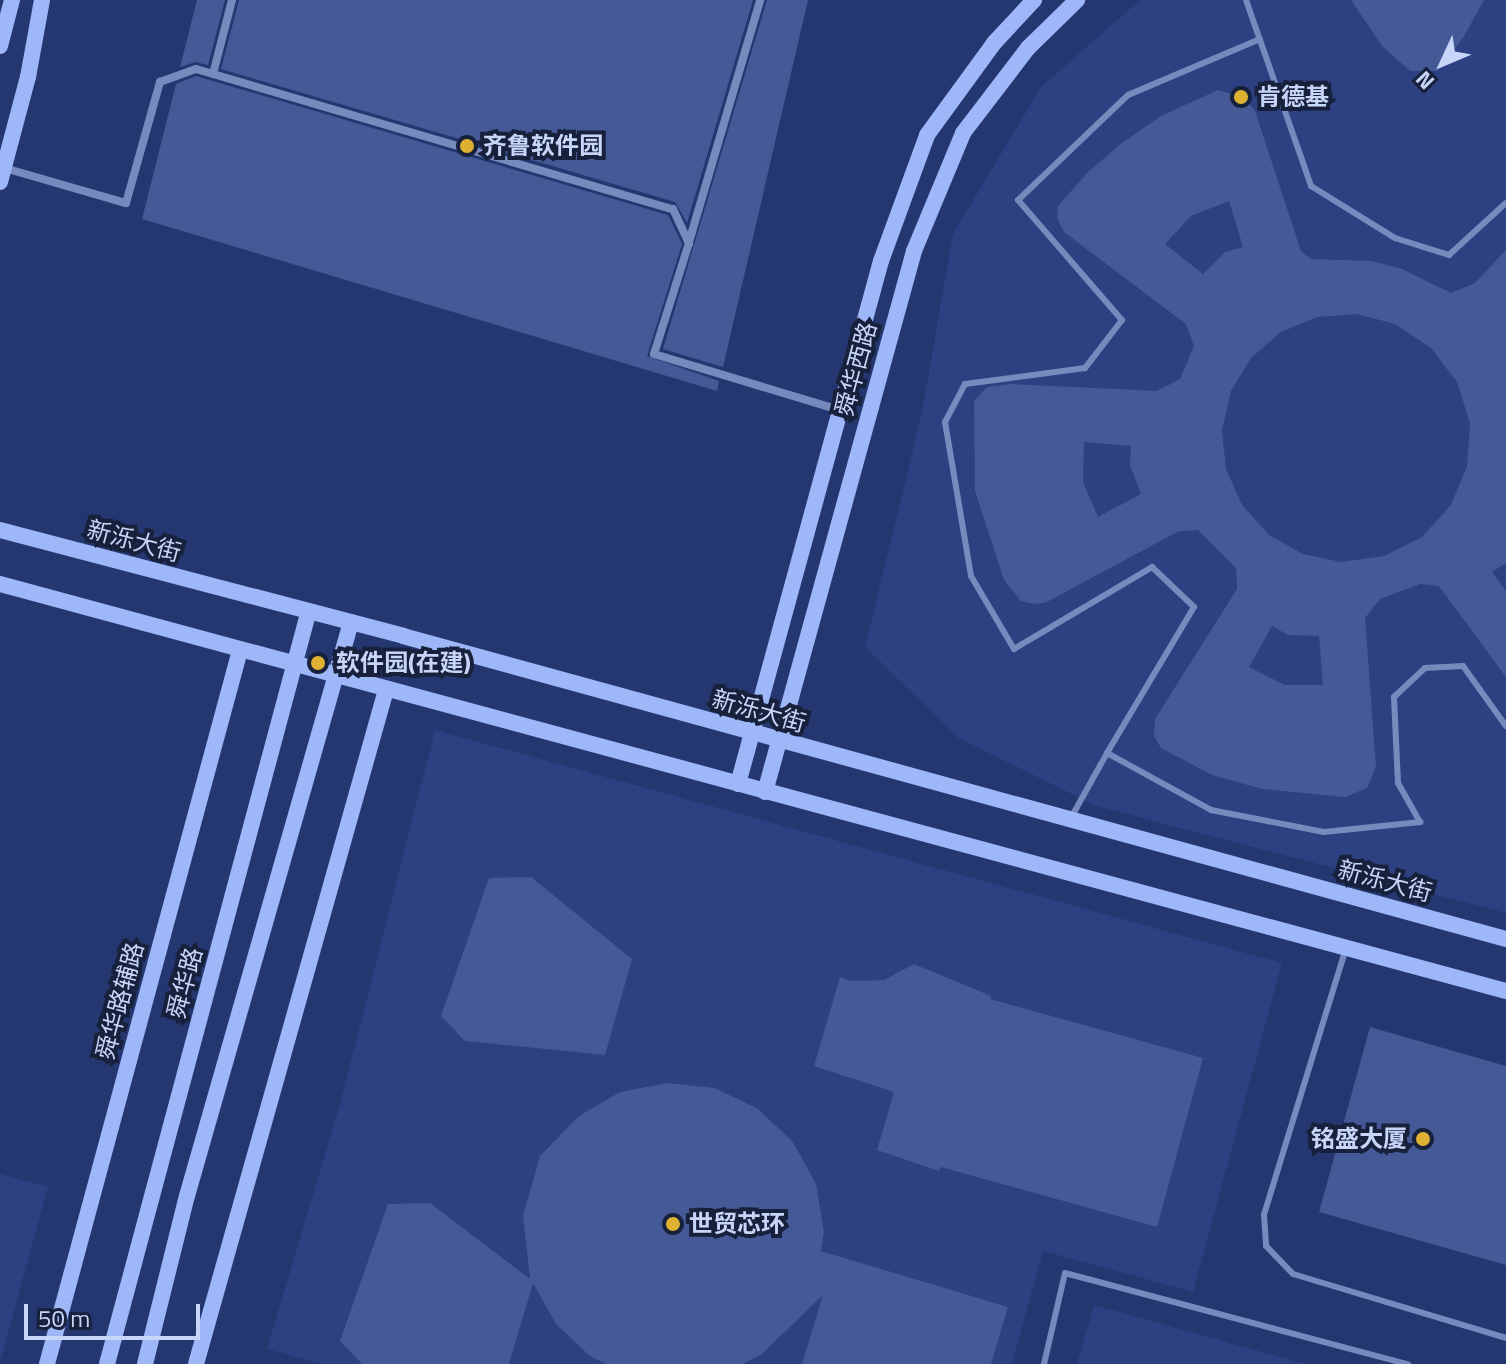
<!DOCTYPE html>
<html>
<head>
<meta charset="utf-8">
<style>
  body { margin:0 }
  #map { position:relative; width:1506px; height:1364px; overflow:hidden; background:#253770; font-family:"Titillium Web","Noto Sans SC",sans-serif }
  div>[style] { position:absolute }
  .built>* { inset:0; background:#2c4082 }
  .building>* { inset:0; background:#445996 }
  .lane>* { height:6px; margin:-3px; padding:0 3px; transform-origin:3px; border-radius:3px; background:#778abe }
  .street>* { height:8px; margin:-4px; padding:0 4px; transform-origin:4px; border-radius:4px; background:#778abe }
  .secondary>* { height:16px; margin:-8px; padding:0 8px; transform-origin:8px; border-radius:8px; background:#9eb7f9 }
  .dots>* { width:22px; height:22px; translate:-50% -50%; box-sizing:border-box; border:4px solid #18213b; border-radius:50% }
  span { translate:-50% -50%; white-space:nowrap; text-align:center; line-height:1.15; -webkit-text-stroke:8px #18213b; paint-order:stroke }
  .poi-label { font-size:24px; color:#c7d5f8; font-weight:700 }
  .left { translate:0 -50%; text-align:left }
  .right { translate:-100% -50%; text-align:right }
  .street-label { font-size:24px; color:#c7d5f8 }
  .north { position:absolute; left:1402px; top:24px; width:80px; height:80px; -webkit-text-stroke:6px #18213b; paint-order:stroke; rotate:226deg; font-size:22px; font-weight:700; line-height:32px; text-align:center; color:#c7d5f8 }
  .north::after { content:''; display:block; margin:auto; width:28px; height:36px; background:#c7d5f8; clip-path:polygon(50% 0,100% 100%,50% 72%,0 100%) }
  .scale { position:absolute; left:24px; top:1304px; width:176px; height:36px; box-sizing:border-box; border:4px solid #c7d5f8; border-top:0; padding-left:10px; font-size:24px; line-height:28px; white-space:nowrap; color:#c7d5f8; -webkit-text-stroke:6px #18213b; paint-order:stroke }
</style>
</head>
<body>
<div id="map">
  <div class="built">
    <i style="clip-path:polygon(1140px 0,1506px 0,1506px 913px,1096px 806px,957px 737px,865px 647px,922px 412px,953px 234px,1041px 87px)"></i>
    <i style="clip-path:polygon(435px 730px,1282px 963px,1193px 1292px,1043px 1251px,1012px 1364px,322px 1364px,267px 1349px,342px 1097px)"></i>
    <i style="clip-path:polygon(0 1174px,48px 1187px,0 1362px)"></i>
    <i style="clip-path:polygon(1094px 1305px,1305px 1364px,1077px 1364px)"></i>
  </div>
  <div class="building">
    <i style="clip-path:polygon(197px 0,225px 0,208px 65px,195px 62px,180px 67px)"></i>
    <i style="clip-path:polygon(239px 0,753px 0,687px 223px,675px 202px,221px 69px)"></i>
    <i style="clip-path:polygon(767px 0,808px 0,723px 367px,663px 349px)"></i>
    <i style="clip-path:polygon(1351px 0,1484px 0,1463px 38px,1437px 71px,1410px 71px,1382px 46px)"></i>
    <i style="clip-path:polygon(196px 76px,668px 215px,682px 244px,647px 356px,719px 381px,717px 391px,142px 219px,176px 84px)"></i>
    <i style="clip-path:polygon(evenodd,1218px 90px,1245px 98px,1255px 111px,1301px 251px,1311px 259px,1372px 261px,1402px 269px,1451px 293px,1475px 283px,1506px 250px,1506px 563px,1492px 572px,1506px 591px,1506px 677px,1439px 586px,1420px 584px,1380px 599px,1365px 618px,1376px 767px,1367px 788px,1345px 797px,1262px 789px,1212px 775px,1161px 748px,1154px 736px,1155px 719px,1237px 589px,1236px 568px,1198px 530px,1179px 531px,1045px 603px,1034px 604px,1021px 601px,1004px 580px,975px 491px,974px 401px,987px 387px,1012px 384px,1157px 391px,1180px 379px,1194px 346px,1186px 324px,1064px 232px,1057px 218px,1058px 206px,1088px 172px,1122px 143px,1161px 116px,1218px 90px,1229px 201px,1243px 247px,1225px 252px,1203px 274px,1165px 244px,1191px 216px,1229px 201px,1218px 90px,1357px 314px,1395px 324px,1431px 348px,1457px 382px,1470px 423px,1467px 466px,1451px 505px,1422px 537px,1384px 556px,1341px 562px,1303px 554px,1269px 535px,1242px 505px,1226px 469px,1222px 430px,1231px 391px,1251px 358px,1281px 332px,1317px 317px,1357px 314px,1218px 90px,1084px 442px,1131px 446px,1130px 465px,1141px 494px,1098px 517px,1083px 482px,1084px 442px,1218px 90px,1272px 626px,1288px 635px,1319px 636px,1323px 685px,1285px 685px,1249px 667px,1272px 626px)"></i>
    <i style="clip-path:polygon(531px 877px,632px 959px,605px 1055px,465px 1041px,441px 1016px,489px 878px)"></i>
    <i style="clip-path:polygon(914px 964px,991px 996px,990px 999px,1203px 1058px,1157px 1227px,941px 1167px,939px 1171px,877px 1150px,894px 1092px,814px 1066px,840px 977px,851px 981px,884px 980px)"></i>
    <i style="clip-path:polygon(1370px 1027px,1506px 1066px,1506px 1265px,1319px 1212px)"></i>
    <i style="clip-path:polygon(667px 1083px,715px 1088px,758px 1109px,793px 1142px,816px 1184px,824px 1232px,821px 1251px,1008px 1307px,991px 1364px,802px 1364px,823px 1295px,762px 1354px,743px 1364px,606px 1364px,590px 1356px,556px 1324px,533px 1283px,509px 1364px,362px 1364px,340px 1341px,388px 1204px,430px 1203px,530px 1279px,523px 1216px,540px 1156px,579px 1116px,620px 1092px)"></i>
  </div>
  <div class="lane">
    <i style="left:1246px;top:0;width:197px;rotate:70.7deg"></i>
    <i style="left:1311px;top:186px;width:99px;rotate:31.8deg"></i>
    <i style="left:1395px;top:238px;width:57px;rotate:17.5deg"></i>
    <i style="left:1449px;top:255px;width:77px;rotate:-42.4deg"></i>
    <i style="left:1260px;top:39px;width:143px;rotate:157deg"></i>
    <i style="left:1128px;top:95px;width:152px;rotate:136.3deg"></i>
    <i style="left:1018px;top:200px;width:159px;rotate:49.1deg"></i>
    <i style="left:1122px;top:320px;width:61px;rotate:127.6deg"></i>
    <i style="left:1085px;top:368px;width:121px;rotate:172.4deg"></i>
    <i style="left:965px;top:384px;width:43px;rotate:117.8deg"></i>
    <i style="left:945px;top:422px;width:156px;rotate:80.4deg"></i>
    <i style="left:971px;top:576px;width:85px;rotate:59.5deg"></i>
    <i style="left:1014px;top:649px;width:161px;rotate:-30.7deg"></i>
    <i style="left:1152px;top:567px;width:58px;rotate:43.6deg"></i>
    <i style="left:1194px;top:607px;width:170px;rotate:120.8deg"></i>
    <i style="left:1107px;top:753px;width:119px;rotate:28.7deg"></i>
    <i style="left:1211px;top:810px;width:115px;rotate:11deg"></i>
    <i style="left:1324px;top:832px;width:97px;rotate:-5.9deg"></i>
    <i style="left:1420px;top:822px;width:45px;rotate:-119.4deg"></i>
    <i style="left:1398px;top:783px;width:86px;rotate:-92.7deg"></i>
    <i style="left:1394px;top:697px;width:42px;rotate:-43.1deg"></i>
    <i style="left:1425px;top:668px;width:38px;rotate:-3deg"></i>
    <i style="left:1463px;top:666px;width:74px;rotate:54.4deg"></i>
    <i style="left:1072px;top:816px;width:72px;rotate:-60.9deg"></i>
    <i style="left:1346px;top:948px;width:279px;rotate:107.1deg"></i>
    <i style="left:1264px;top:1215px;width:31px;rotate:86deg"></i>
    <i style="left:1266px;top:1246px;width:39px;rotate:46deg"></i>
    <i style="left:1293px;top:1274px;width:222px;rotate:16.7deg"></i>
    <i style="left:1044px;top:1364px;width:93px;rotate:-77deg"></i>
    <i style="left:1065px;top:1273px;width:355px;rotate:14.9deg"></i>
  </div>
  <div class="street">
    <i style="left:213px;top:74px;width:76px;rotate:-75.6deg"></i>
    <i style="left:1px;top:167px;width:130px;rotate:16.1deg"></i>
    <i style="left:126px;top:203px;width:126px;rotate:-74.3deg"></i>
    <i style="left:160px;top:82px;width:38px;rotate:-20deg"></i>
    <i style="left:196px;top:69px;width:497px;rotate:16.4deg"></i>
    <i style="left:673px;top:209px;width:38px;rotate:65deg"></i>
    <i style="left:689px;top:243px;width:116px;rotate:107.5deg"></i>
    <i style="left:654px;top:354px;width:194px;rotate:16.8deg"></i>
    <i style="left:689px;top:242px;width:252px;rotate:-73.6deg"></i>
  </div>
  <div class="secondary">
    <i style="left:0;top:46px;width:48px;rotate:-75.4deg"></i>
    <i style="left:0;top:182px;width:109px;rotate:-75.1deg"></i>
    <i style="left:28px;top:77px;width:78px;rotate:-79.7deg"></i>
    <i style="left:0;top:530px;width:417px;rotate:14.7deg"></i>
    <i style="left:403px;top:636px;width:1144px;rotate:15.36deg"></i>
    <i style="left:0;top:584px;width:1560px;rotate:15.12deg"></i>
    <i style="left:738px;top:784px;width:542px;rotate:-74.71deg"></i>
    <i style="left:881px;top:261px;width:134px;rotate:-69.9deg"></i>
    <i style="left:927px;top:135px;width:114px;rotate:-53.9deg"></i>
    <i style="left:994px;top:43px;width:59px;rotate:-47.1deg"></i>
    <i style="left:765px;top:792px;width:561px;rotate:-74.6deg"></i>
    <i style="left:914px;top:251px;width:128px;rotate:-67.4deg"></i>
    <i style="left:963px;top:133px;width:107px;rotate:-52.6deg"></i>
    <i style="left:1028px;top:48px;width:69px;rotate:-44.4deg"></i>
    <i style="left:47px;top:1364px;width:740px;rotate:-74.87deg"></i>
    <i style="left:107px;top:1364px;width:776px;rotate:-75deg"></i>
    <i style="left:145px;top:1364px;width:173px;rotate:-76deg"></i>
    <i style="left:187px;top:1196px;width:597px;rotate:-74.05deg"></i>
    <i style="left:196px;top:1364px;width:700px;rotate:-74.26deg"></i>
  </div>
  <div class="dots">
    <i style="left:1241px;top:97px;background:#deb133"></i>
    <i style="left:467px;top:146px;background:#deb133"></i>
    <i style="left:318px;top:663px;background:#deb133"></i>
    <i style="left:1423px;top:1139px;background:#deb133"></i>
    <i style="left:673px;top:1224px;background:#deb133"></i>
  </div>
  <div class="poi-label">
    <span class="left" style="left:1257px;top:97px">肯德基</span>
    <span class="left" style="left:483px;top:146px">齐鲁软件园</span>
    <span class="left" style="left:336px;top:663px">软件园(在建)</span>
    <span class="right" style="left:1407px;top:1139px">铭盛大厦</span>
    <span class="left" style="left:689px;top:1224px">世贸芯环</span>
  </div>
  <div class="street-label">
    <span style="left:856px;top:369px;rotate:-75deg">舜华西路</span>
    <span style="left:134px;top:541px;rotate:15deg">新泺大街</span>
    <span style="left:759px;top:711px;rotate:16deg">新泺大街</span>
    <span style="left:1385px;top:881px;rotate:15deg">新泺大街</span>
    <span style="left:185px;top:983px;rotate:-75deg">舜华路</span>
    <span style="left:120px;top:1001px;rotate:-75deg">舜华路辅路</span>
  </div>
  <div class="north">N</div>
  <div class="scale">50 m</div>
</div>
</body>
</html>
